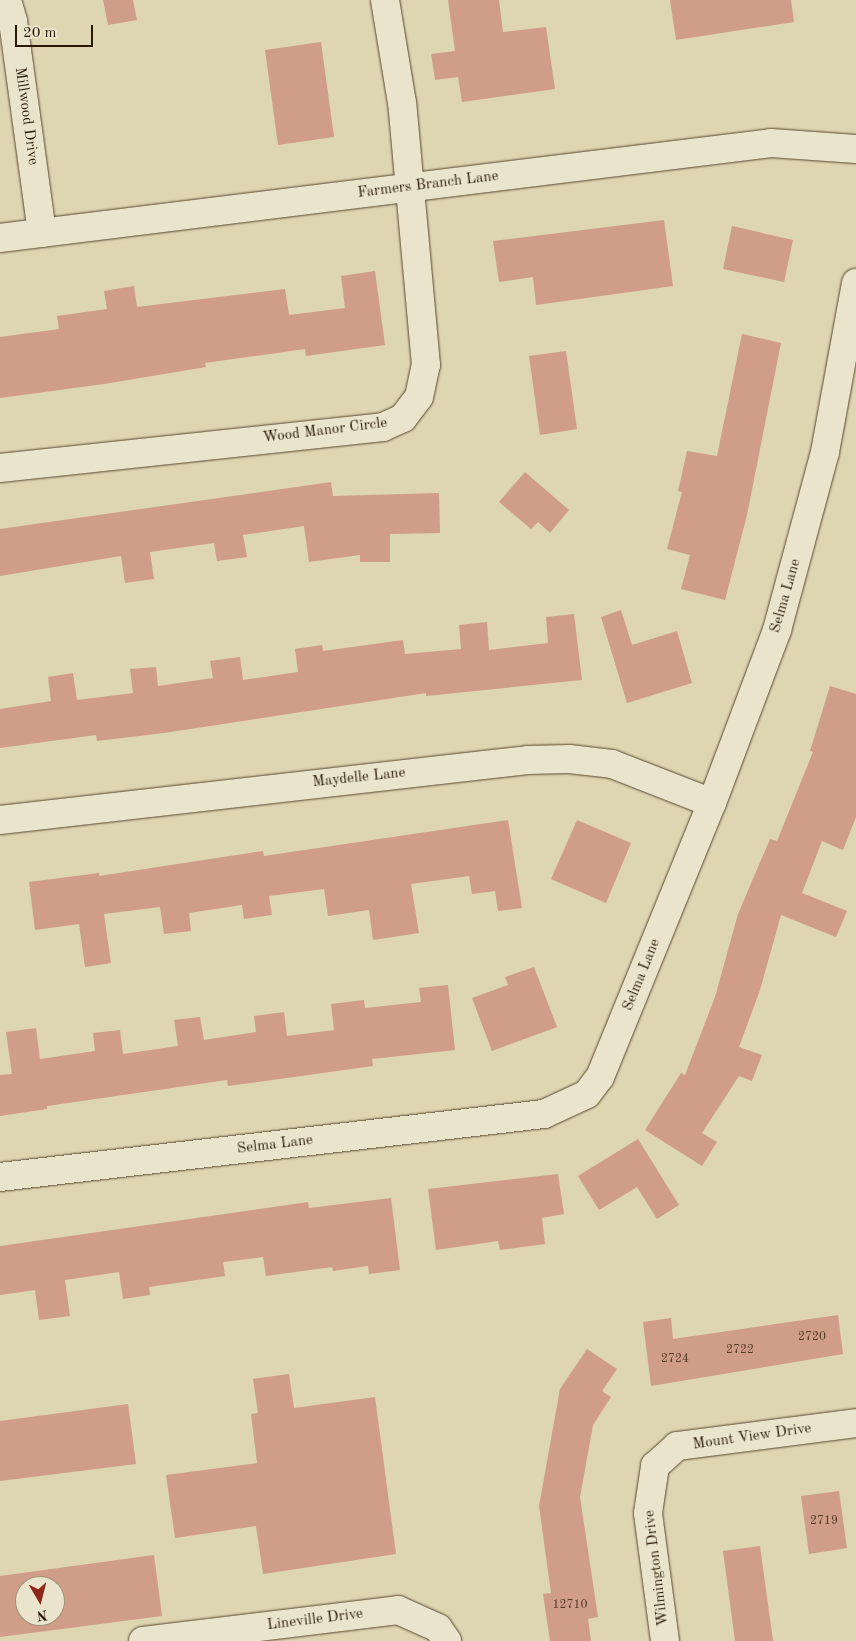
<!DOCTYPE html>
<html>
<head>
<meta charset="utf-8">
<style>
  body { margin:0 }
  #map { position:relative; width:856px; height:1641px; overflow:hidden; background:#ded5b1; font-family:"Old Standard TT",serif }
  div>[style] { position:absolute }
  .building>* { inset:0; background:#cf9d88 }
  .roads { filter:drop-shadow(0 0 1px #56482e) drop-shadow(0 0 1px #56482e) }
  .street>* { height:28px; margin:-14px; padding:0 14px; transform-origin:14px; border-radius:14px; background:#eae4cc }
  .secondary>* { height:28px; margin:-14px; padding:0 14px; transform-origin:14px; border-radius:14px; background:#eae4cc }
  span { translate:-50% -50%; white-space:nowrap; text-align:center; line-height:1.15; -webkit-text-stroke:4.5px #eae4cc; paint-order:stroke }
  .number-label { font-size:12px; color:#523a24 }
  .number-label span { -webkit-text-stroke-width:0 }
  .street-label { font-size:15px; color:#291902 }
  .north { position:absolute; left:15px; top:1576px; width:50px; height:50px; box-sizing:border-box; background:#eae4cc; border:1px solid #9d937b; border-radius:50%; rotate:172deg; font-size:14px; font-weight:700; line-height:20px; text-align:center; color:#291902 }
  .north::after { content:''; display:block; margin:auto; width:18px; height:22px; background:#8f2418; clip-path:polygon(50% 0,100% 100%,50% 72%,0 100%) }
  .scale { position:absolute; left:15px; top:25px; width:78px; height:22px; box-sizing:border-box; border:2px solid #291902; border-top:0; padding-left:6px; font-size:15px; line-height:18px; white-space:nowrap; color:#291902; -webkit-text-stroke:4px #eae4cc; paint-order:stroke }
</style>
</head>
<body>
<div id="map">
  <div class="building">
    <i style="clip-path:polygon(103px 0,133px 0,137px 20px,108px 25px)"></i>
    <i style="clip-path:polygon(448px 0,499px 0,503px 32px,546px 27px,555px 89px,462px 102px,458px 77px,435px 80px,431px 54px,455px 51px)"></i>
    <i style="clip-path:polygon(670px 0,791px 0,794px 22px,676px 40px)"></i>
    <i style="clip-path:polygon(321px 42px,334px 137px,278px 145px,265px 50px)"></i>
    <i style="clip-path:polygon(664px 220px,673px 286px,536px 305px,533px 277px,499px 282px,493px 241px)"></i>
    <i style="clip-path:polygon(732px 226px,793px 240px,784px 282px,723px 269px)"></i>
    <i style="clip-path:polygon(375px 271px,385px 345px,306px 356px,305px 349px,205px 363px,206px 367px,104px 384px,0 398px,0 337px,59px 329px,57px 316px,107px 309px,104px 291px,134px 286px,137px 307px,285px 289px,289px 315px,345px 308px,341px 276px)"></i>
    <i style="clip-path:polygon(742px 334px,781px 343px,747px 515px,725px 600px,681px 589px,690px 555px,667px 549px,682px 492px,678px 491px,687px 451px,717px 456px)"></i>
    <i style="clip-path:polygon(566px 351px,577px 429px,540px 435px,529px 356px)"></i>
    <i style="clip-path:polygon(525px 472px,569px 510px,550px 533px,538px 522px,531px 529px,499px 502px)"></i>
    <i style="clip-path:polygon(331px 482px,333px 496px,439px 493px,440px 533px,390px 534px,390px 562px,360px 562px,360px 555px,309px 562px,304px 526px,243px 535px,247px 557px,217px 561px,214px 543px,150px 552px,154px 579px,125px 583px,121px 556px,0 576px,0 529px)"></i>
    <i style="clip-path:polygon(621px 610px,632px 645px,677px 631px,692px 683px,627px 703px,601px 617px)"></i>
    <i style="clip-path:polygon(574px 614px,582px 680px,426px 696px,426px 693px,164px 733px,97px 741px,96px 735px,0 748px,0 709px,51px 701px,48px 677px,73px 673px,77px 700px,133px 693px,130px 669px,156px 667px,158px 686px,213px 678px,210px 661px,240px 657px,243px 680px,298px 672px,295px 649px,322px 645px,323px 651px,403px 640px,405px 654px,461px 649px,459px 625px,487px 622px,489px 650px,548px 643px,546px 617px)"></i>
    <i style="clip-path:polygon(830px 686px,856px 694px,856px 817px,843px 850px,822px 841px,802px 893px,847px 911px,836px 937px,781px 915px,760px 990px,739px 1047px,762px 1055px,752px 1081px,739px 1076px,702px 1133px,717px 1142px,702px 1166px,645px 1130px,681px 1073px,685px 1075px,715px 997px,738px 914px,770px 839px,777px 841px,813px 752px,810px 751px)"></i>
    <i style="clip-path:polygon(508px 820px,522px 908px,498px 911px,495px 891px,472px 894px,469px 876px,411px 884px,419px 933px,373px 940px,369px 910px,328px 916px,324px 889px,269px 896px,272px 915px,244px 919px,242px 905px,189px 913px,191px 931px,164px 934px,160px 907px,104px 914px,111px 963px,85px 967px,79px 924px,35px 930px,29px 882px,99px 873px,99px 876px,263px 851px,264px 856px)"></i>
    <i style="clip-path:polygon(577px 820px,631px 843px,606px 903px,551px 879px)"></i>
    <i style="clip-path:polygon(534px 967px,557px 1027px,492px 1051px,472px 998px,508px 985px,505px 977px)"></i>
    <i style="clip-path:polygon(448px 985px,455px 1050px,372px 1059px,373px 1066px,228px 1086px,227px 1080px,47px 1106px,47px 1109px,0 1116px,0 1075px,12px 1074px,6px 1032px,36px 1028px,40px 1059px,95px 1051px,93px 1033px,120px 1030px,123px 1054px,178px 1046px,174px 1020px,200px 1017px,204px 1040px,256px 1032px,254px 1016px,284px 1012px,287px 1036px,334px 1030px,331px 1004px,364px 1000px,365px 1008px,421px 1002px,419px 988px)"></i>
    <i style="clip-path:polygon(638px 1139px,679px 1205px,657px 1219px,637px 1187px,599px 1210px,578px 1176px)"></i>
    <i style="clip-path:polygon(558px 1174px,564px 1214px,542px 1218px,545px 1244px,500px 1250px,498px 1241px,436px 1250px,428px 1189px)"></i>
    <i style="clip-path:polygon(391px 1198px,400px 1270px,369px 1274px,368px 1266px,333px 1271px,332px 1267px,266px 1276px,263px 1257px,223px 1262px,225px 1276px,149px 1287px,150px 1295px,123px 1299px,119px 1272px,65px 1280px,70px 1316px,39px 1320px,35px 1290px,0 1295px,0 1246px,308px 1202px,309px 1208px)"></i>
    <i style="clip-path:polygon(838px 1315px,843px 1354px,651px 1386px,643px 1322px,671px 1318px,673px 1339px)"></i>
    <i style="clip-path:polygon(587px 1349px,617px 1369px,602px 1391px,611px 1397px,593px 1425px,580px 1497px,598px 1617px,588px 1619px,591px 1641px,550px 1641px,543px 1594px,551px 1593px,539px 1506px,560px 1389px)"></i>
    <i style="clip-path:polygon(289px 1374px,294px 1408px,375px 1397px,396px 1554px,263px 1574px,256px 1526px,175px 1538px,166px 1475px,257px 1463px,251px 1414px,258px 1413px,253px 1379px)"></i>
    <i style="clip-path:polygon(128px 1404px,136px 1464px,0 1481px,0 1421px)"></i>
    <i style="clip-path:polygon(839px 1491px,847px 1548px,809px 1554px,801px 1496px)"></i>
    <i style="clip-path:polygon(760px 1546px,773px 1641px,735px 1641px,723px 1551px)"></i>
    <i style="clip-path:polygon(evenodd,154px 1555px,162px 1616px,0 1637px,0 1576px,154px 1555px,25px 1586px,55px 1586px,55px 1616px,25px 1616px,25px 1586px)"></i>
  </div>
  <div class="roads">
    <div class="street">
      <i style="left:7px;top:0;width:22px;rotate:74deg"></i>
      <i style="left:13px;top:21px;width:214px;rotate:82.2deg"></i>
      <i style="left:0;top:468px;width:385px;rotate:-6.1deg"></i>
      <i style="left:383px;top:427px;width:22px;rotate:-24deg"></i>
      <i style="left:403px;top:418px;width:26px;rotate:-53deg"></i>
      <i style="left:419px;top:397px;width:33px;rotate:-78deg"></i>
      <i style="left:426px;top:365px;width:263px;rotate:-95.2deg"></i>
      <i style="left:402px;top:103px;width:104px;rotate:-99.4deg"></i>
      <i style="left:0;top:820px;width:531px;rotate:-6.48deg"></i>
      <i style="left:528px;top:760px;width:41px;rotate:-1.4deg"></i>
      <i style="left:569px;top:759px;width:43px;rotate:6.6deg"></i>
      <i style="left:612px;top:764px;width:107px;rotate:21.3deg"></i>
      <i style="left:0;top:1177px;width:548px;rotate:-6.61deg"></i>
      <i style="left:544px;top:1114px;width:47px;rotate:-24.9deg"></i>
      <i style="left:587px;top:1094px;width:21px;rotate:-53deg"></i>
      <i style="left:600px;top:1077px;width:296px;rotate:-67.8deg"></i>
      <i style="left:712px;top:803px;width:185px;rotate:-69.4deg"></i>
      <i style="left:777px;top:630px;width:184px;rotate:-74.9deg"></i>
      <i style="left:825px;top:452px;width:172px;rotate:-79.6deg"></i>
      <i style="left:143px;top:1641px;width:257px;rotate:-6.9deg"></i>
      <i style="left:398px;top:1610px;width:44px;rotate:24.2deg"></i>
      <i style="left:438px;top:1628px;width:16px;rotate:55deg"></i>
      <i style="left:665px;top:1641px;width:129px;rotate:-97.6deg"></i>
      <i style="left:648px;top:1513px;width:48px;rotate:-81.5deg"></i>
      <i style="left:655px;top:1466px;width:30px;rotate:-42deg"></i>
      <i style="left:677px;top:1446px;width:180px;rotate:-7.3deg"></i>
    </div>
    <div class="secondary">
      <i style="left:0;top:238px;width:777px;rotate:-7.02deg"></i>
      <i style="left:771px;top:143px;width:85px;rotate:4deg"></i>
    </div>
  </div>
  <div class="number-label">
    <span style="left:812px;top:1338px">2720</span>
    <span style="left:740px;top:1351px">2722</span>
    <span style="left:675px;top:1360px">2724</span>
    <span style="left:824px;top:1522px">2719</span>
    <span style="left:570px;top:1606px">12710</span>
  </div>
  <div class="street-label">
    <span style="left:26px;top:116px;rotate:82deg">Millwood Drive</span>
    <span style="left:428px;top:185px;rotate:-7deg">Farmers Branch Lane</span>
    <span style="left:325px;top:431px;rotate:-7deg">Wood Manor Circle</span>
    <span style="left:786px;top:596px;rotate:-74deg">Selma Lane</span>
    <span style="left:359px;top:778px;rotate:-6deg">Maydelle Lane</span>
    <span style="left:642px;top:975px;rotate:-68deg">Selma Lane</span>
    <span style="left:275px;top:1145px;rotate:-7deg">Selma Lane</span>
    <span style="left:752px;top:1437px;rotate:-8deg">Mount View Drive</span>
    <span style="left:657px;top:1568px;rotate:-97deg">Wilmington Drive</span>
    <span style="left:315px;top:1620px;rotate:-7deg">Lineville Drive</span>
  </div>
  <div class="north">N</div>
  <div class="scale">20 m</div>
</div>
</body>
</html>
